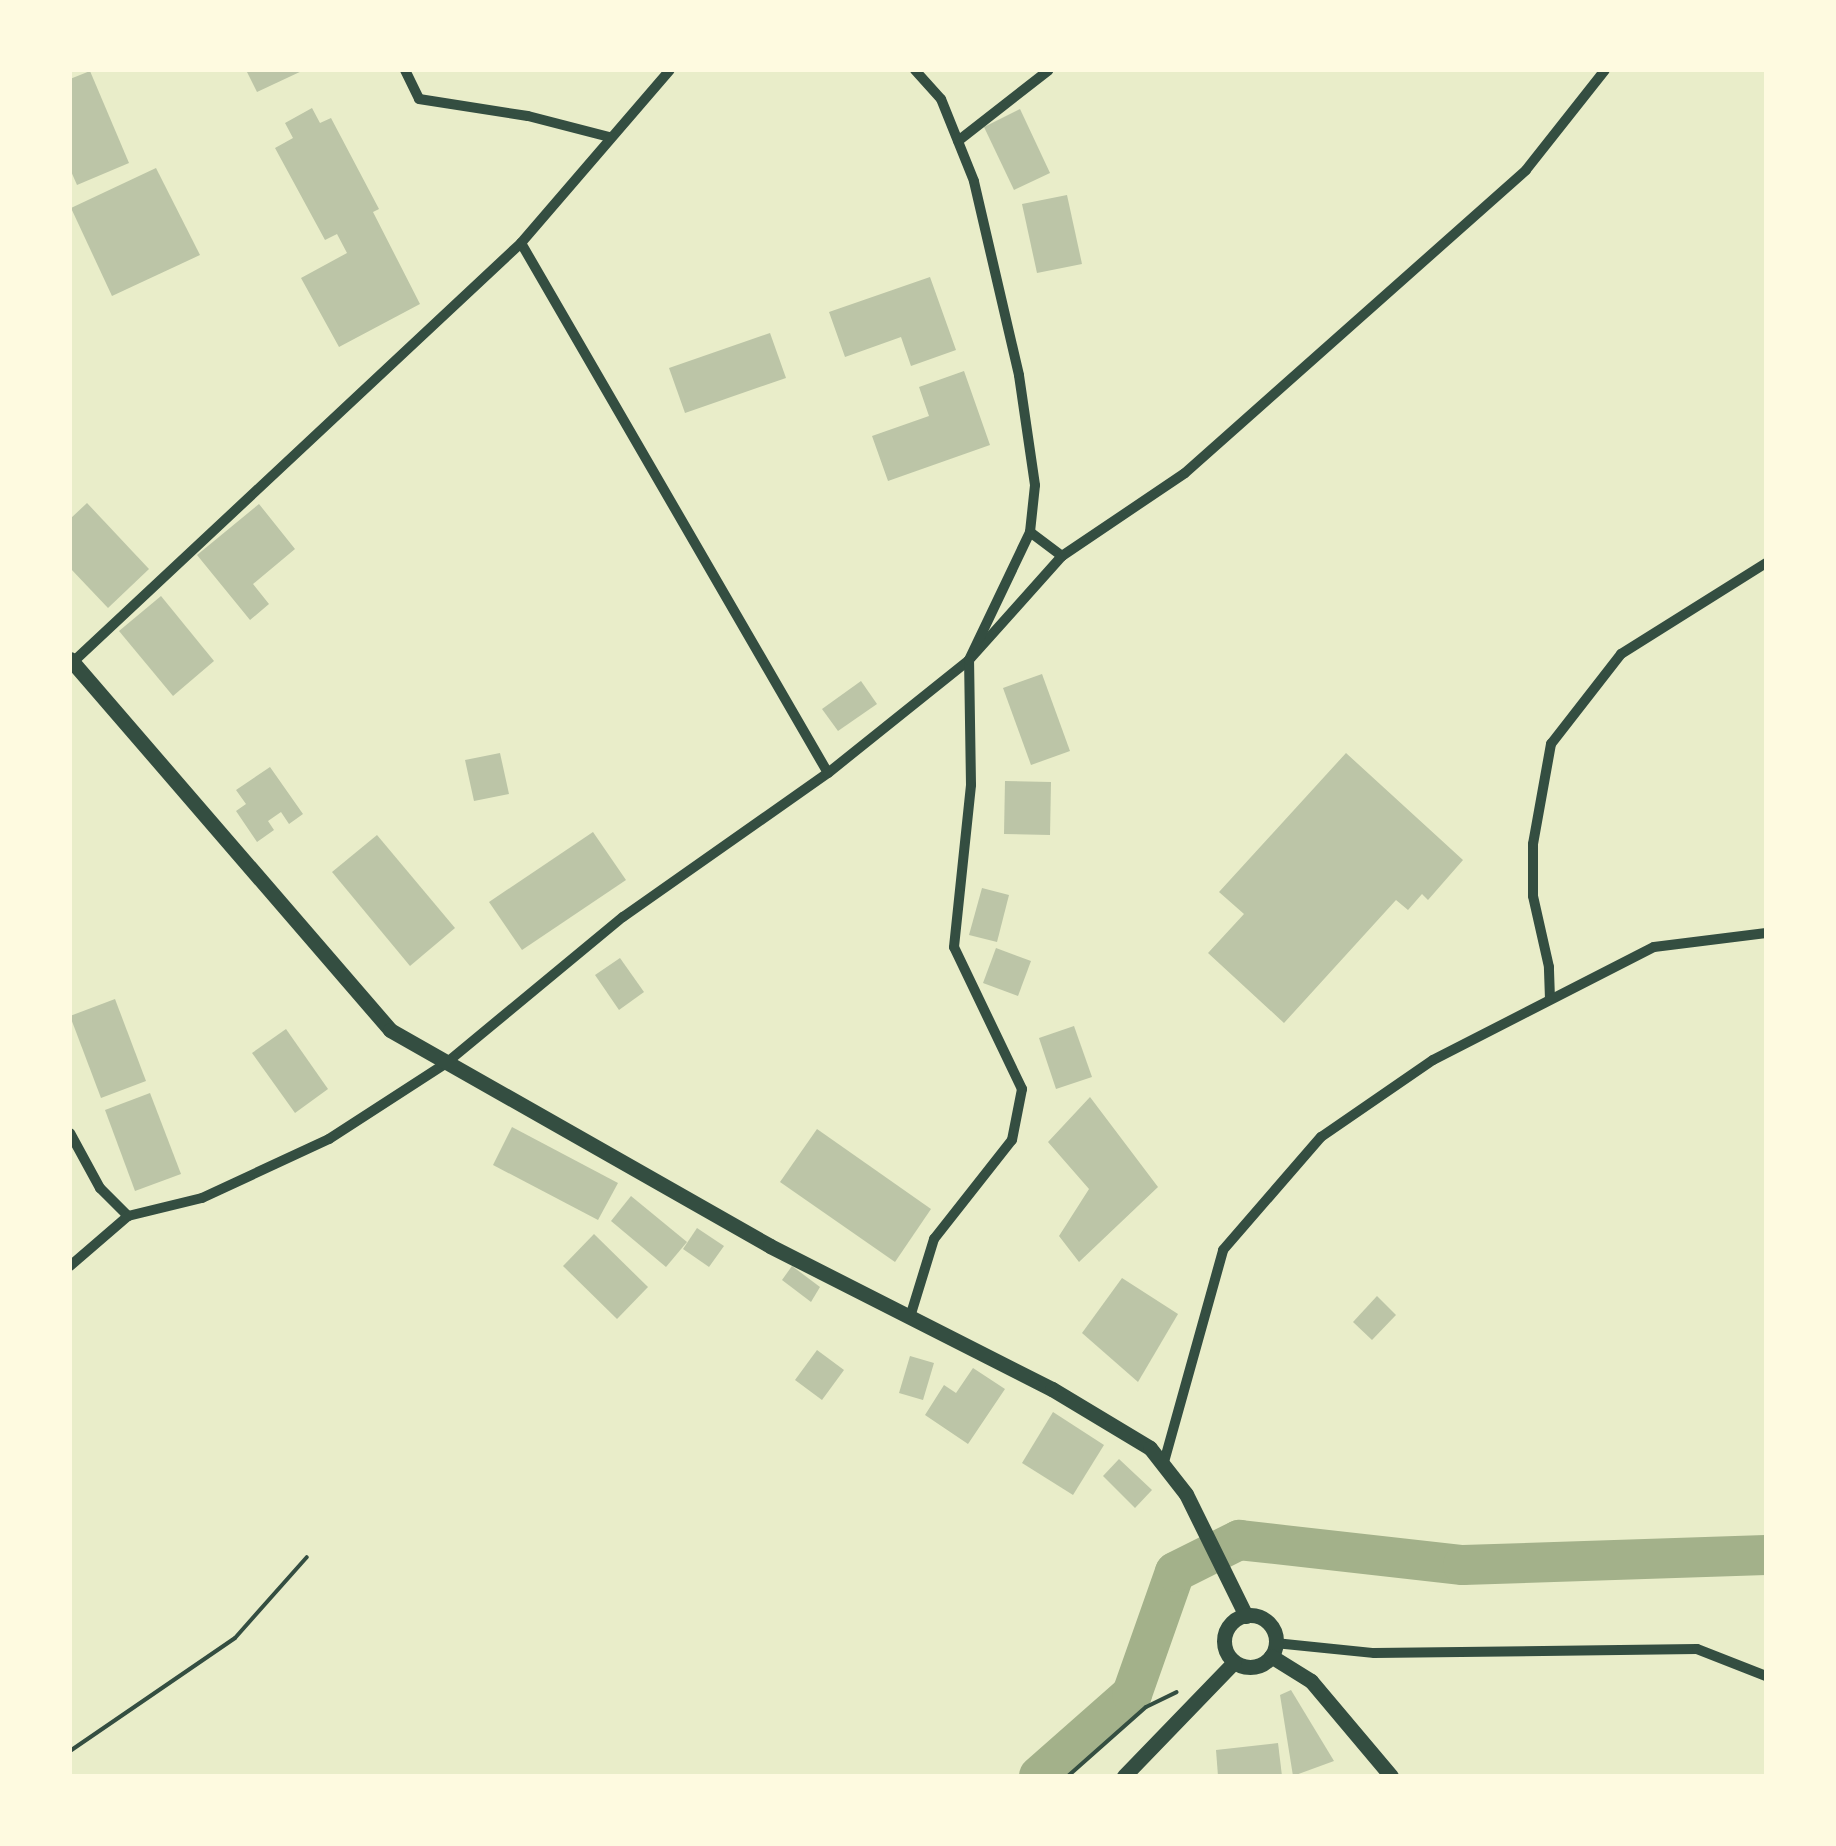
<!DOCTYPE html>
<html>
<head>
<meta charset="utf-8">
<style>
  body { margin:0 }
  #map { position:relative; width:1836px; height:1846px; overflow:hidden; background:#e9edc9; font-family:"DejaVu Sans",sans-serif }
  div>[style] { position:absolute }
  .river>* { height:40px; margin:-20px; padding:0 20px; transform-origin:20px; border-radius:20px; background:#a3b18a }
  .building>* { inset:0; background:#bcc5a7 }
  .path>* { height:4px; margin:-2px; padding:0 2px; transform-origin:2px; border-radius:2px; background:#344e41 }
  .minor>* { height:10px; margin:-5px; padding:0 5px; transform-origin:5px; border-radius:5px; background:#344e41 }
  .tertiary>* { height:15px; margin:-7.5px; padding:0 7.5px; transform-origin:7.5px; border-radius:7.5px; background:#344e41 }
  .tertiary>.ring { margin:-7.5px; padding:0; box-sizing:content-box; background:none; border:15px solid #344e41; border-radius:50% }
  span { translate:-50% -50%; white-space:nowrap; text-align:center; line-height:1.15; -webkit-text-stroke:10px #fefae0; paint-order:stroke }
  .frame { position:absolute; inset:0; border:72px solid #fefae0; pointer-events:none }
</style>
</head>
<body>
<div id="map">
  <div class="river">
    <i style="left:1039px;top:1776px;width:124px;rotate:-41.4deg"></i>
    <i style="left:1132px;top:1694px;width:129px;rotate:-70.6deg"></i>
    <i style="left:1175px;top:1572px;width:72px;rotate:-26.6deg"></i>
    <i style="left:1239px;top:1540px;width:225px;rotate:6.4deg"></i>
    <i style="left:1463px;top:1565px;width:303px;rotate:-1.9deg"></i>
  </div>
  <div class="building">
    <i style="clip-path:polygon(246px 70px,304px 70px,257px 92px)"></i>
    <i style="clip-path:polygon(90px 71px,129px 163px,77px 185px,70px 169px,70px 79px)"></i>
    <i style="clip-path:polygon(312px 108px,320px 123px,331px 118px,379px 209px,373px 212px,420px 304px,339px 347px,301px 278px,347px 253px,337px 234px,325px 240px,275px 148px,293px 138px,285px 123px)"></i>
    <i style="clip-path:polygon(1020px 109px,1050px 173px,1014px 190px,984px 127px)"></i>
    <i style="clip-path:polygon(156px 168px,200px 255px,112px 296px,71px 208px)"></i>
    <i style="clip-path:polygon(1067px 195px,1082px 264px,1037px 273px,1022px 204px)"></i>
    <i style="clip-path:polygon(930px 277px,956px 350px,911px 366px,901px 337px,845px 357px,829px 312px)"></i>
    <i style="clip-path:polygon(770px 333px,786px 378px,685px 413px,669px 368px)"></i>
    <i style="clip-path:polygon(964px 371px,990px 445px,888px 481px,872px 436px,929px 416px,919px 387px)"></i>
    <i style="clip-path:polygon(87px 503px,149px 569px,108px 608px,70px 568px,70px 519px)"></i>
    <i style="clip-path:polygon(259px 504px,295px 549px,253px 584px,269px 604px,250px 620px,197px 555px)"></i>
    <i style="clip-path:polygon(161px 596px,214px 661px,173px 696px,119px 631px)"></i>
    <i style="clip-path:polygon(1042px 674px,1070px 751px,1031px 765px,1003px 688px)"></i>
    <i style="clip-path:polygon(861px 681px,877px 704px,838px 731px,822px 709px)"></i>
    <i style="clip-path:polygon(500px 753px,509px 794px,474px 801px,465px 760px)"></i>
    <i style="clip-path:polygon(1346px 753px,1463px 860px,1428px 900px,1422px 894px,1408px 910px,1396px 900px,1284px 1023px,1208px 953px,1244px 914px,1219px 892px)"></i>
    <i style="clip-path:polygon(270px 767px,303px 814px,289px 824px,281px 812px,268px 821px,274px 830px,257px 842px,236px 811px,246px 804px,236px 790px)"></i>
    <i style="clip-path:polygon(1005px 781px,1051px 782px,1050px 835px,1004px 834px)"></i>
    <i style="clip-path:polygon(593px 832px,626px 880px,522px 950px,489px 902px)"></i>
    <i style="clip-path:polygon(377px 835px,455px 928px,410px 966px,332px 872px)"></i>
    <i style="clip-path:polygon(982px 888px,1009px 895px,997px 942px,969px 935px)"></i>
    <i style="clip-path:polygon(996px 948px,1031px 961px,1018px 996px,983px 983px)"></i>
    <i style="clip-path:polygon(620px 958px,644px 992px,619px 1010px,595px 975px)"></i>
    <i style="clip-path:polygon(115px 999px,146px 1081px,101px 1098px,70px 1016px)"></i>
    <i style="clip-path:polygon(1074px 1026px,1092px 1077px,1056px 1089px,1039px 1038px)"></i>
    <i style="clip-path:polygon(286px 1029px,328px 1089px,295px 1113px,252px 1053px)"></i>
    <i style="clip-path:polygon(150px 1093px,181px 1174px,135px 1191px,105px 1110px)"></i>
    <i style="clip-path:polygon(1090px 1097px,1158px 1187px,1079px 1262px,1059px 1236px,1089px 1189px,1048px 1142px)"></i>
    <i style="clip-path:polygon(512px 1127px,618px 1183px,598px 1220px,493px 1165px)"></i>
    <i style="clip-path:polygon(817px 1129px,931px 1209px,895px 1262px,780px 1182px)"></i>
    <i style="clip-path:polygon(631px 1196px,687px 1242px,666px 1267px,611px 1221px)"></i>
    <i style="clip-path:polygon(697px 1228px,724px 1246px,709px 1267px,683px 1249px)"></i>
    <i style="clip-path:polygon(594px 1234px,648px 1287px,617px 1319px,563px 1266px)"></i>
    <i style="clip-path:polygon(792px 1266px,820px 1287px,811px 1302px,782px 1280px)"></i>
    <i style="clip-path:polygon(1122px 1278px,1178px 1314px,1138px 1382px,1082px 1333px)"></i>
    <i style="clip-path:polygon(1377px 1296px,1396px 1315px,1372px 1340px,1353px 1322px)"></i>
    <i style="clip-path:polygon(817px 1350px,844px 1370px,822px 1400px,795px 1380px)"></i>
    <i style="clip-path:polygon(910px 1356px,934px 1363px,923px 1400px,899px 1393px)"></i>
    <i style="clip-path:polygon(973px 1368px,1005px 1389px,968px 1444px,925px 1415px,944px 1385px,956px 1393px)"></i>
    <i style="clip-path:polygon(1053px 1412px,1104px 1445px,1073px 1495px,1022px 1463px)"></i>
    <i style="clip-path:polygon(1119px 1459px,1152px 1490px,1135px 1508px,1103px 1476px)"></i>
    <i style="clip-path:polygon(1291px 1690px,1334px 1761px,1293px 1776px,1280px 1695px)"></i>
    <i style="clip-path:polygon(1278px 1743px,1282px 1776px,1218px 1776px,1216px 1750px)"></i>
  </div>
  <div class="path">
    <i style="left:70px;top:1751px;width:200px;rotate:-34.4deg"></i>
    <i style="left:235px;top:1638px;width:108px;rotate:-48.4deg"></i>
    <i style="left:1068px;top:1776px;width:104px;rotate:-41.5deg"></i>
    <i style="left:1146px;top:1707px;width:34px;rotate:-26deg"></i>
  </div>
  <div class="minor">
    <i style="left:405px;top:70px;width:32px;rotate:64deg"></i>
    <i style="left:419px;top:99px;width:110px;rotate:8.9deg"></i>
    <i style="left:528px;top:116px;width:84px;rotate:14.5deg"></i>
    <i style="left:958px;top:141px;width:115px;rotate:-38deg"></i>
    <i style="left:521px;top:243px;width:612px;rotate:59.92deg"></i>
    <i style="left:1030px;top:532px;width:40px;rotate:37deg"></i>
    <i style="left:73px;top:662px;width:613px;rotate:-43.08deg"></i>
    <i style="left:521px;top:243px;width:228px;rotate:-49.3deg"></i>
    <i style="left:1550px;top:999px;width:32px;rotate:-92deg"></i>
    <i style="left:1549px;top:967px;width:73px;rotate:-102.7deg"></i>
    <i style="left:1533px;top:896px;width:52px;rotate:-90deg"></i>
    <i style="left:1533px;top:844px;width:102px;rotate:-79.8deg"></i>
    <i style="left:1551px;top:744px;width:114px;rotate:-52.1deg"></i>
    <i style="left:1621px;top:654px;width:171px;rotate:-32.1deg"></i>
    <i style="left:70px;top:1133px;width:63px;rotate:61.4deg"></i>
    <i style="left:100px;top:1188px;width:40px;rotate:45deg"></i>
    <i style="left:128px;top:1216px;width:76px;rotate:-13.7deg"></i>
    <i style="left:202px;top:1198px;width:140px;rotate:-24.9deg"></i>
    <i style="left:329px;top:1139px;width:138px;rotate:-32.9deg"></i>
    <i style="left:445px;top:1064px;width:231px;rotate:-39.6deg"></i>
    <i style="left:623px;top:917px;width:251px;rotate:-35.1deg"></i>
    <i style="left:828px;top:773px;width:181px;rotate:-38.7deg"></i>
    <i style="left:969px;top:660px;width:140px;rotate:-48.2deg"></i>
    <i style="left:1062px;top:556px;width:148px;rotate:-34deg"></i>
    <i style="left:1185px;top:473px;width:456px;rotate:-41.6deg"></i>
    <i style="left:1526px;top:170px;width:127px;rotate:-51.7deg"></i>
    <i style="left:70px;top:1266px;width:77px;rotate:-40.8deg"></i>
    <i style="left:910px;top:1317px;width:82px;rotate:-72.9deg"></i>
    <i style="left:934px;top:1239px;width:126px;rotate:-51.8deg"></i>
    <i style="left:1012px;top:1140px;width:52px;rotate:-78.9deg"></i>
    <i style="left:1022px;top:1089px;width:157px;rotate:-115.6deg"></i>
    <i style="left:954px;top:947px;width:163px;rotate:-84deg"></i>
    <i style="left:971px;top:785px;width:125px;rotate:-90.9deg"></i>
    <i style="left:969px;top:660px;width:142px;rotate:-64.5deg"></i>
    <i style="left:1030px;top:532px;width:47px;rotate:-83.9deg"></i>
    <i style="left:1035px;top:485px;width:111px;rotate:-98.3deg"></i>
    <i style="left:1019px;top:375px;width:199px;rotate:-103.1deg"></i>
    <i style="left:974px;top:181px;width:88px;rotate:-111.9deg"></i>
    <i style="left:941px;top:99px;width:39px;rotate:-132deg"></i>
    <i style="left:1164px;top:1462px;width:220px;rotate:-74.4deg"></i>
    <i style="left:1223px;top:1250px;width:150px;rotate:-49.1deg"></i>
    <i style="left:1321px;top:1137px;width:136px;rotate:-34.5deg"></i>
    <i style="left:1433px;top:1060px;width:248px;rotate:-27.1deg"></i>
    <i style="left:1654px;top:947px;width:113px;rotate:-7.1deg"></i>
    <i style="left:1275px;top:1643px;width:100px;rotate:5.8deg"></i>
    <i style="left:1374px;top:1653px;width:323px;rotate:-0.7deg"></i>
    <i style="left:1697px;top:1649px;width:74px;rotate:21.4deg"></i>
  </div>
  <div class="tertiary">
    <i style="left:70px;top:659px;width:490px;rotate:49.2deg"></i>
    <i style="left:390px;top:1030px;width:437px;rotate:29.6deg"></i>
    <i style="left:770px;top:1246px;width:316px;rotate:26.9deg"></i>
    <i style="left:1052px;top:1389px;width:114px;rotate:31deg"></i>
    <i style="left:1150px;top:1448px;width:58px;rotate:52deg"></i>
    <i style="left:1186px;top:1494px;width:136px;rotate:63.8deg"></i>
    <i class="ring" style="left:1224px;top:1615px;width:37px;height:37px"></i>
    <i style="left:1271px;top:1656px;width:47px;rotate:32deg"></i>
    <i style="left:1311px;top:1681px;width:124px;rotate:49.9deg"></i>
    <i style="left:1124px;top:1776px;width:158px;rotate:-46deg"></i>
  </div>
  <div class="frame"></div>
</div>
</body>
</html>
